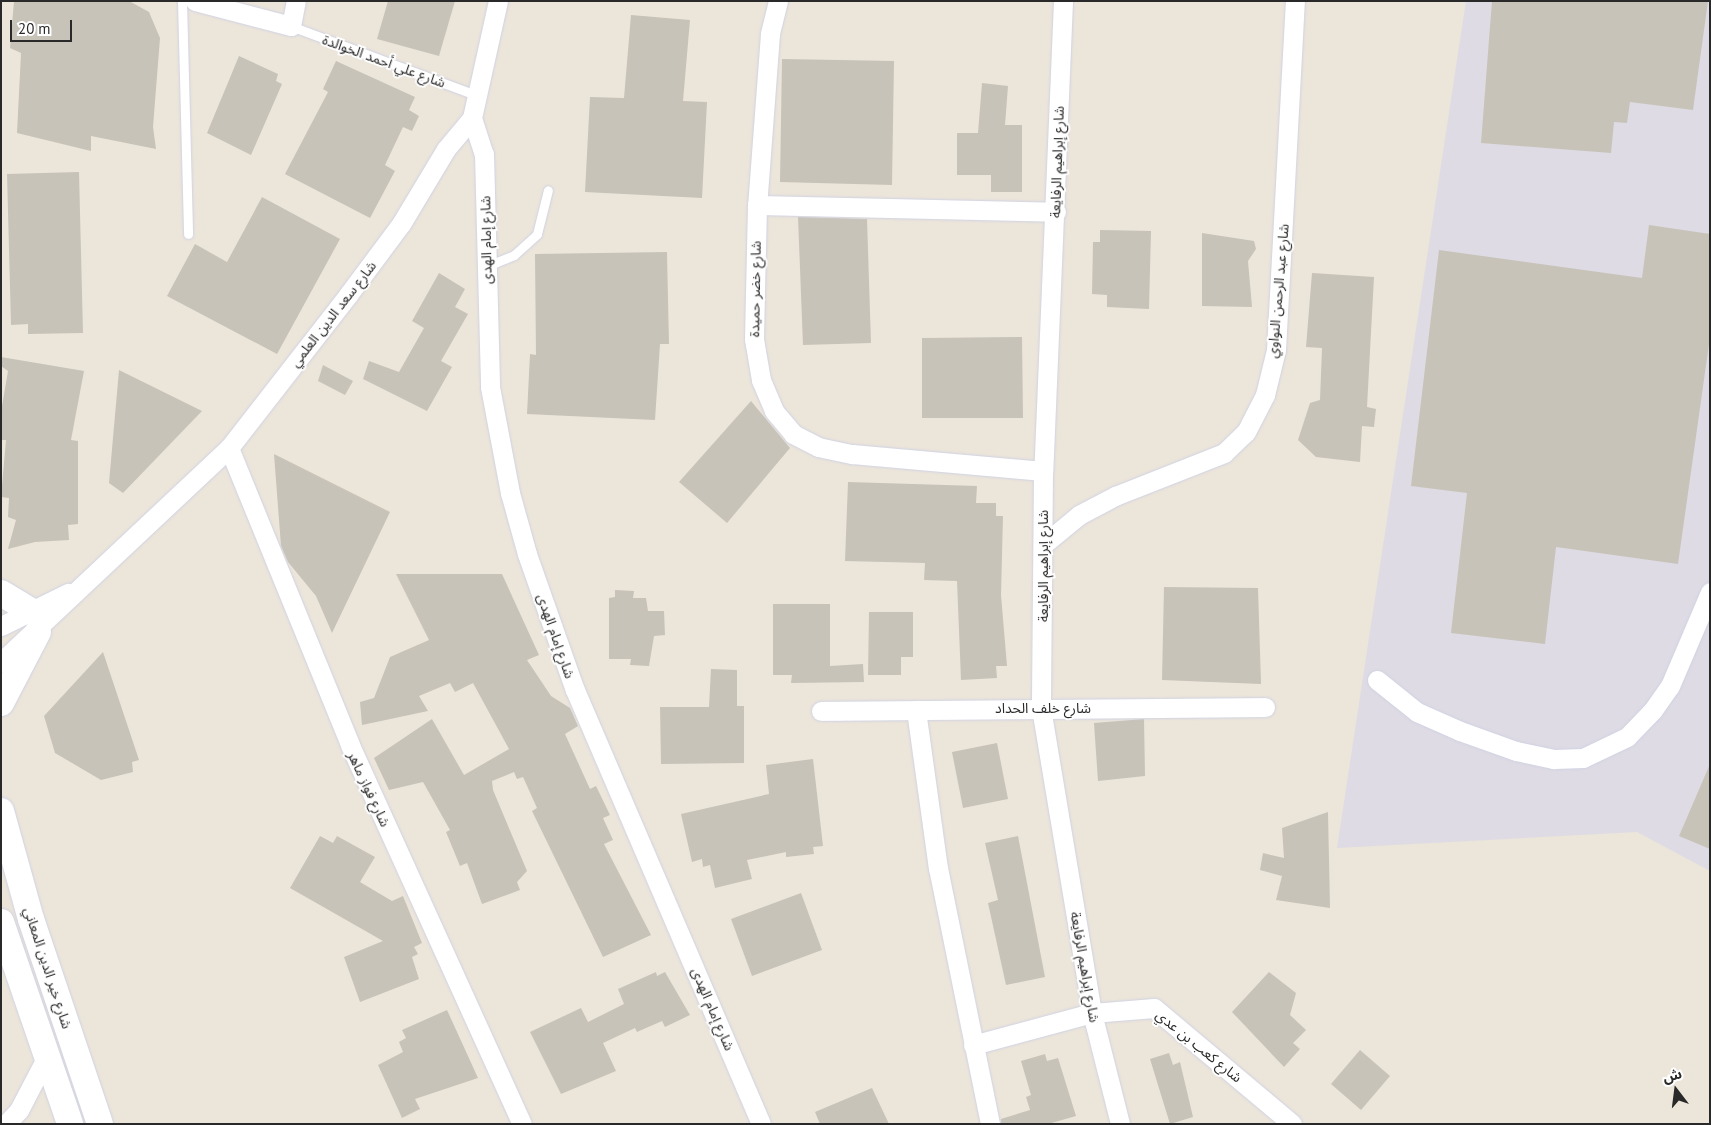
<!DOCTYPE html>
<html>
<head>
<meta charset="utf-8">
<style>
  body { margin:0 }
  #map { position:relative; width:1711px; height:1125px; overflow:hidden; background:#ece5da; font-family:"PT Sans","Noto Sans Arabic",sans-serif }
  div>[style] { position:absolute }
  .industrial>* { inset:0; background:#dedbe4 }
  .building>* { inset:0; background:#c7c3b9 }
  .roads { filter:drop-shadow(0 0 1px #cfd2e3) drop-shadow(0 0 1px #cfd2e3) }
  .lane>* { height:9px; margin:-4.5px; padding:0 4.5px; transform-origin:4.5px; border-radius:4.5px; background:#fff }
  .street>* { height:19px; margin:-9.5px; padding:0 9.5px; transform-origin:9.5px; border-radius:9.5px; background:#fff }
  .secondary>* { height:26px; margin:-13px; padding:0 13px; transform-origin:13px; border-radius:13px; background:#fff }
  span { translate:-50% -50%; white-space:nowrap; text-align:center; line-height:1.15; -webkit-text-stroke:4px #fff; paint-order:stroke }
  .street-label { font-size:14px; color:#292929 }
  .frame { position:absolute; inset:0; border:2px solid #292929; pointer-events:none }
  .north { position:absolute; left:1651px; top:1065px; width:50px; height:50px; -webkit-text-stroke:4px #fff; paint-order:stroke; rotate:345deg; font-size:14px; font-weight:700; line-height:20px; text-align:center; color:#292929 }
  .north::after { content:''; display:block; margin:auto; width:18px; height:22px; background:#292929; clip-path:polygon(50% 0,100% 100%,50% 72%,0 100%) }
  .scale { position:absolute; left:10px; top:20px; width:62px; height:22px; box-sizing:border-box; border:2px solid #292929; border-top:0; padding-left:6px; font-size:15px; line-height:18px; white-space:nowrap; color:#292929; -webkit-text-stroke:4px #fff; paint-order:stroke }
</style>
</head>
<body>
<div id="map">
  <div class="industrial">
    <i style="clip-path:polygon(1466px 1px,1710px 1px,1710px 871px,1637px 832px,1337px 848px)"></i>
  </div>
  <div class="building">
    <i style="clip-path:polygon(14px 1px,129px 1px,149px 12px,160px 38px,153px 127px,156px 149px,91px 136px,91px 151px,17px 133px,21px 53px,10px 48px)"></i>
    <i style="clip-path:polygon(388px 1px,455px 1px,439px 56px,377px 39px)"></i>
    <i style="clip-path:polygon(1492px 1px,1708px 1px,1693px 110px,1630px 102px,1627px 123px,1614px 122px,1611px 153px,1481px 143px)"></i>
    <i style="clip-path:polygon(631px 15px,690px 20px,683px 101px,707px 102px,702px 198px,585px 192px,590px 97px,624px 98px)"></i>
    <i style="clip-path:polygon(239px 56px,278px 74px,276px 81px,282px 84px,251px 155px,207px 133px)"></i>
    <i style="clip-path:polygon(782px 59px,894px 61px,892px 185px,780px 182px)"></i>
    <i style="clip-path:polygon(336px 61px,415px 97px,409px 110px,419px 116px,412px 131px,403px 127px,385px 165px,395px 171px,370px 218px,285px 174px,328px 92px,323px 89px)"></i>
    <i style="clip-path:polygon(982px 83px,1008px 86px,1005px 125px,1022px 125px,1022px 192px,991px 192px,991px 175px,957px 175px,957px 133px,978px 133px)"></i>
    <i style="clip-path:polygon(79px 172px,83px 333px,28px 334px,28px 324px,11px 325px,7px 174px)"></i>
    <i style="clip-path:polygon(262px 197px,340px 239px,277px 354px,167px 296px,195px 244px,227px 262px)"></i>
    <i style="clip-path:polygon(798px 217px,867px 219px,871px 343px,803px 345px)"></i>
    <i style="clip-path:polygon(1649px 225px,1710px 234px,1710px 337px,1678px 564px,1556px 547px,1545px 644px,1451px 633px,1467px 493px,1411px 486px,1439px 250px,1642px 278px)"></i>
    <i style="clip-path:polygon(1100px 230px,1151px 231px,1149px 309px,1107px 307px,1107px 295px,1092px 294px,1093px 242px,1100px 242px)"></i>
    <i style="clip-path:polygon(1202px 233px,1254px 241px,1256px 249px,1248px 261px,1252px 307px,1202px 306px)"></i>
    <i style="clip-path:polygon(667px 252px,669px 344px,660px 344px,655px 420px,527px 414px,530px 354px,536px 355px,535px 254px)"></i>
    <i style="clip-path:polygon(439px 273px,465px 289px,455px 307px,468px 314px,441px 361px,452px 367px,427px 411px,363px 379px,369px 361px,399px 372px,424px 328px,412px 321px)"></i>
    <i style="clip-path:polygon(1312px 273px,1374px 277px,1367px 407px,1376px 409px,1374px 427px,1362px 426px,1360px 462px,1316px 457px,1298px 440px,1310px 403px,1320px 400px,1322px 348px,1306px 347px)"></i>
    <i style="clip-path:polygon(1022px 337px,1023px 418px,922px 418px,922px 338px)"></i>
    <i style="clip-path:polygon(1px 357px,84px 371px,71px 440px,78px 441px,78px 524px,68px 525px,69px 540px,35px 542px,8px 549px,16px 520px,8px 517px,9px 498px,1px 497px,6px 440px,1px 440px,1px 412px,8px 371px,1px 366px)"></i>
    <i style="clip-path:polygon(323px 365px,353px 381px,345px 395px,318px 381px)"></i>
    <i style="clip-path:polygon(119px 370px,202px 411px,123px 493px,109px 483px)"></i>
    <i style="clip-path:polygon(751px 401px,790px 448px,727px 523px,679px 482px)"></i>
    <i style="clip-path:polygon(274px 454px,390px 512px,332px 633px,316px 596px,288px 562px,281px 546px)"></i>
    <i style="clip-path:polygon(848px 482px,977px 486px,976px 503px,996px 503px,996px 516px,1003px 516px,1001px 595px,1007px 666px,996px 666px,997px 678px,961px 680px,957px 581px,924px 580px,925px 563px,845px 561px)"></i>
    <i style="clip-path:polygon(396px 574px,502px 574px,539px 655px,527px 660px,551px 696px,570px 708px,578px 726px,565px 734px,590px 789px,596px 786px,610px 815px,603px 818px,613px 840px,604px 844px,651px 935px,603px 957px,532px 811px,537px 808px,523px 777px,517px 779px,514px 772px,492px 781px,493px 790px,527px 871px,517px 882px,520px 890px,482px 904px,467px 863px,460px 866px,446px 832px,450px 830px,423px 782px,389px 790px,374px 758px,432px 719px,464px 775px,509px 749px,473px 683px,455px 692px,450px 683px,419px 696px,428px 711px,362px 725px,360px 702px,374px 698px,390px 657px,429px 640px)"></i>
    <i style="clip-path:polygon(1164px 587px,1258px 588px,1261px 684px,1162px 680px)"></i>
    <i style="clip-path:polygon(615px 590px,634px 591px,633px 598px,646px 598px,648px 611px,664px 611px,665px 635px,654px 636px,649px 666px,630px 665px,631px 659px,609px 659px,609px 598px,615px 597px)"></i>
    <i style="clip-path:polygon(773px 604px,830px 604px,830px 666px,863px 664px,864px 682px,791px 683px,792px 675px,773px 675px)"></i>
    <i style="clip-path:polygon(869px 612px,913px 612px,913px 657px,901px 657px,901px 675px,868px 675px)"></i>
    <i style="clip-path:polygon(103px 652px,139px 760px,132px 762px,133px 772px,101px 780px,55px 753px,44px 716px)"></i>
    <i style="clip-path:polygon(711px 669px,737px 670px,737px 706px,744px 706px,744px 763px,661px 764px,660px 707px,709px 707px)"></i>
    <i style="clip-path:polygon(1144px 719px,1145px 776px,1098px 781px,1094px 723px)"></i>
    <i style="clip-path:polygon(997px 743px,1008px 799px,963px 808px,952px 752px)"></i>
    <i style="clip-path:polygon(813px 759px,823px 846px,813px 847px,814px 854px,786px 857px,786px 852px,747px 860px,752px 879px,715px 888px,710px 865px,703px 867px,702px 859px,692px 862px,681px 814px,769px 794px,766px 765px)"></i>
    <i style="clip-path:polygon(1710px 764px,1710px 849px,1679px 836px)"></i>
    <i style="clip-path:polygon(1328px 812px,1330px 908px,1276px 900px,1282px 876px,1260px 870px,1263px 853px,1284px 858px,1282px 828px)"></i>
    <i style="clip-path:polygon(320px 836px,333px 843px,337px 836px,375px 857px,360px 882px,392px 901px,403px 896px,422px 943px,414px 947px,418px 954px,412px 957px,419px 979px,360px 1002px,344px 957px,383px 941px,290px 888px)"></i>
    <i style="clip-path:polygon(1018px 836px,1045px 977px,1006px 985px,988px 903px,998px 900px,985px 843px)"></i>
    <i style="clip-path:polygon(801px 893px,822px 950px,752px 976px,731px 919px)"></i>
    <i style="clip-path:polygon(656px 972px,657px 976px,665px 972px,690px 1015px,665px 1027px,662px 1021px,637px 1032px,635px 1028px,603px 1043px,616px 1071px,561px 1094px,530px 1032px,581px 1008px,588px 1022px,624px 1004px,618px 989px)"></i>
    <i style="clip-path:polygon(1269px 972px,1296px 993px,1290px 1015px,1306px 1030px,1293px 1043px,1300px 1049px,1284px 1067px,1232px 1012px)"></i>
    <i style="clip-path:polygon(447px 1010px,478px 1078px,415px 1099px,420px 1109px,402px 1118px,378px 1065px,403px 1052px,399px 1042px,406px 1038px,402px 1030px)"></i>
    <i style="clip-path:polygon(1360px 1050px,1390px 1076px,1361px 1110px,1331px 1084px)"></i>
    <i style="clip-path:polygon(1169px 1053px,1173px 1065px,1180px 1062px,1193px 1117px,1170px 1124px,1150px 1059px)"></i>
    <i style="clip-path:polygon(1045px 1054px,1047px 1061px,1058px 1058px,1076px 1116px,1048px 1124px,1001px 1124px,1001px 1119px,1030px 1110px,1026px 1097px,1031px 1095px,1021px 1061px)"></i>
    <i style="clip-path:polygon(872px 1088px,889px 1124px,820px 1124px,815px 1112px)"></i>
  </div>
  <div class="roads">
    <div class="lane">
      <i style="left:182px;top:1px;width:233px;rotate:88.5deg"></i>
      <i style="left:291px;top:26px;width:197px;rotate:20.5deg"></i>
      <i style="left:487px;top:266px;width:29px;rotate:-22deg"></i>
      <i style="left:514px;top:255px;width:31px;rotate:-42deg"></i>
      <i style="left:537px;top:234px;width:45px;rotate:-76deg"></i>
    </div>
    <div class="street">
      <i style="left:195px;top:1px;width:99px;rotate:14.6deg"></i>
      <i style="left:291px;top:26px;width:25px;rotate:-79deg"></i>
      <i style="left:778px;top:1px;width:34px;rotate:104deg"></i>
      <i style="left:770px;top:34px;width:171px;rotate:94.3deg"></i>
      <i style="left:757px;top:205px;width:134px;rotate:91.3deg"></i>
      <i style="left:754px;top:339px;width:42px;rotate:80.3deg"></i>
      <i style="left:761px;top:380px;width:34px;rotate:67deg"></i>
      <i style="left:774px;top:411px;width:30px;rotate:50deg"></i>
      <i style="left:793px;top:434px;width:28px;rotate:27deg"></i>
      <i style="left:818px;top:447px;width:35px;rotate:12deg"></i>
      <i style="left:852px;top:454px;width:192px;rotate:5.1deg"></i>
      <i style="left:1063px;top:1px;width:470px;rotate:92.4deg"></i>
      <i style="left:1043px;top:471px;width:237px;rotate:90.5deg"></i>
      <i style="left:1041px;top:708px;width:309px;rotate:80.5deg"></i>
      <i style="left:1092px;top:1013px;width:114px;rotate:75.8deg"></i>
      <i style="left:472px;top:118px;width:38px;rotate:72deg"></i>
      <i style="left:484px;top:154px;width:233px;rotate:88.5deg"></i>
      <i style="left:490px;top:387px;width:108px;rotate:79.3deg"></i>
      <i style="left:510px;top:493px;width:63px;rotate:74.4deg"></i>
      <i style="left:527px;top:554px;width:144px;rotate:70.6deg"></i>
      <i style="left:575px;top:690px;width:472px;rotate:66.8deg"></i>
      <i style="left:757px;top:205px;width:299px;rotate:1.3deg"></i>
      <i style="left:229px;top:448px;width:321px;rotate:67.8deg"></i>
      <i style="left:350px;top:745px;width:416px;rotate:65.6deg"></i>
      <i style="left:1044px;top:544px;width:45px;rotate:-39.6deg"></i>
      <i style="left:1079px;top:515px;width:41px;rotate:-27.8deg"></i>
      <i style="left:1115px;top:496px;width:117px;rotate:-21.5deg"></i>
      <i style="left:1224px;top:453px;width:30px;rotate:-44deg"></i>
      <i style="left:1246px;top:432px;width:42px;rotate:-62.8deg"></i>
      <i style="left:1265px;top:395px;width:46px;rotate:-76.3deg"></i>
      <i style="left:1276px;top:350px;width:350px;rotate:-86.9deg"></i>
      <i style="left:1px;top:626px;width:75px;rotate:-26.2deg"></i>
      <i style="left:1px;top:662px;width:313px;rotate:-43.2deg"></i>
      <i style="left:229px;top:448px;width:194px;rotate:-52.1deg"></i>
      <i style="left:348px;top:295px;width:89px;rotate:-53.3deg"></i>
      <i style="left:401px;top:224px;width:87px;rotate:-59deg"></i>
      <i style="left:446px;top:149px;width:40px;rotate:-50deg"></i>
      <i style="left:472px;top:118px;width:120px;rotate:-77.5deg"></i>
      <i style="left:1377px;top:680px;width:51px;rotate:38.7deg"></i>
      <i style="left:1417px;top:712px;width:47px;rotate:23.8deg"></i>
      <i style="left:1460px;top:731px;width:59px;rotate:19.7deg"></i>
      <i style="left:1516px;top:751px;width:39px;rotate:12deg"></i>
      <i style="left:1554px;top:759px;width:29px;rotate:-2deg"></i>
      <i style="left:1583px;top:758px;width:49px;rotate:-25.5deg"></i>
      <i style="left:1627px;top:737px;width:37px;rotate:-46deg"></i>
      <i style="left:1653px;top:710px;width:29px;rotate:-55deg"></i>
      <i style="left:1670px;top:686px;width:102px;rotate:-66.9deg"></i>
      <i style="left:916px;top:710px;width:160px;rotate:82.1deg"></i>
      <i style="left:938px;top:868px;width:261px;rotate:78.5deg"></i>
      <i style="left:821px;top:711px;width:444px;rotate:-0.5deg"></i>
      <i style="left:973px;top:1045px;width:123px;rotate:-15.1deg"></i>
      <i style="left:1092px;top:1013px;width:62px;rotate:-4.6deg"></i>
      <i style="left:1154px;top:1008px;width:180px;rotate:40deg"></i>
      <i style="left:6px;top:1124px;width:19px;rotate:-47deg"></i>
      <i style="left:19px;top:1110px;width:56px;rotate:-62.5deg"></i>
    </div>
    <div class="secondary">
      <i style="left:1px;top:593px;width:39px;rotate:31deg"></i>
      <i style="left:1px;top:703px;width:80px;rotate:-62.5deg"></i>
      <i style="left:1px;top:811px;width:112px;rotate:74.5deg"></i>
      <i style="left:31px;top:919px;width:216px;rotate:71.4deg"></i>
      <i style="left:1px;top:922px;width:213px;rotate:71.1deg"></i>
    </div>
  </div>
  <div class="street-label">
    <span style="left:384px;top:61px;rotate:20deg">شارع علي أحمد الخوالدة</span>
    <span style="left:1057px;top:162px;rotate:-88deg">شارع إبراهيم الرفايعة</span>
    <span style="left:486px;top:240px;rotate:-91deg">شارع إمام الهدى</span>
    <span style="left:755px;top:289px;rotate:-89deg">شارع خضر حميدة</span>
    <span style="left:1278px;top:291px;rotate:-85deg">شارع عبد الرحمن النواوي</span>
    <span style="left:333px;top:314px;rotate:-52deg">شارع سعد الدين العلمي</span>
    <span style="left:1043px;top:566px;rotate:-90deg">شارع إبراهيم الرفايعة</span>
    <span style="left:556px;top:636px;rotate:71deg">شارع إمام الهدى</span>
    <span style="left:1043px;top:708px">شارع خلف الحداد</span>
    <span style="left:369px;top:789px;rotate:65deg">شارع فواز ماهر</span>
    <span style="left:1085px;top:967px;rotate:80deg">شارع إبراهيم الرفايعة</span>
    <span style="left:48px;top:968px;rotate:72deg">شارع خير الدين المعاني</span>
    <span style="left:713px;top:1009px;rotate:67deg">شارع إمام الهدى</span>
    <span style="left:1199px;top:1046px;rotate:39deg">شارع كعب بن عدي</span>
  </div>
  <div class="frame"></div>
  <div class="north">ش</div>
  <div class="scale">20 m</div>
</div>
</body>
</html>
